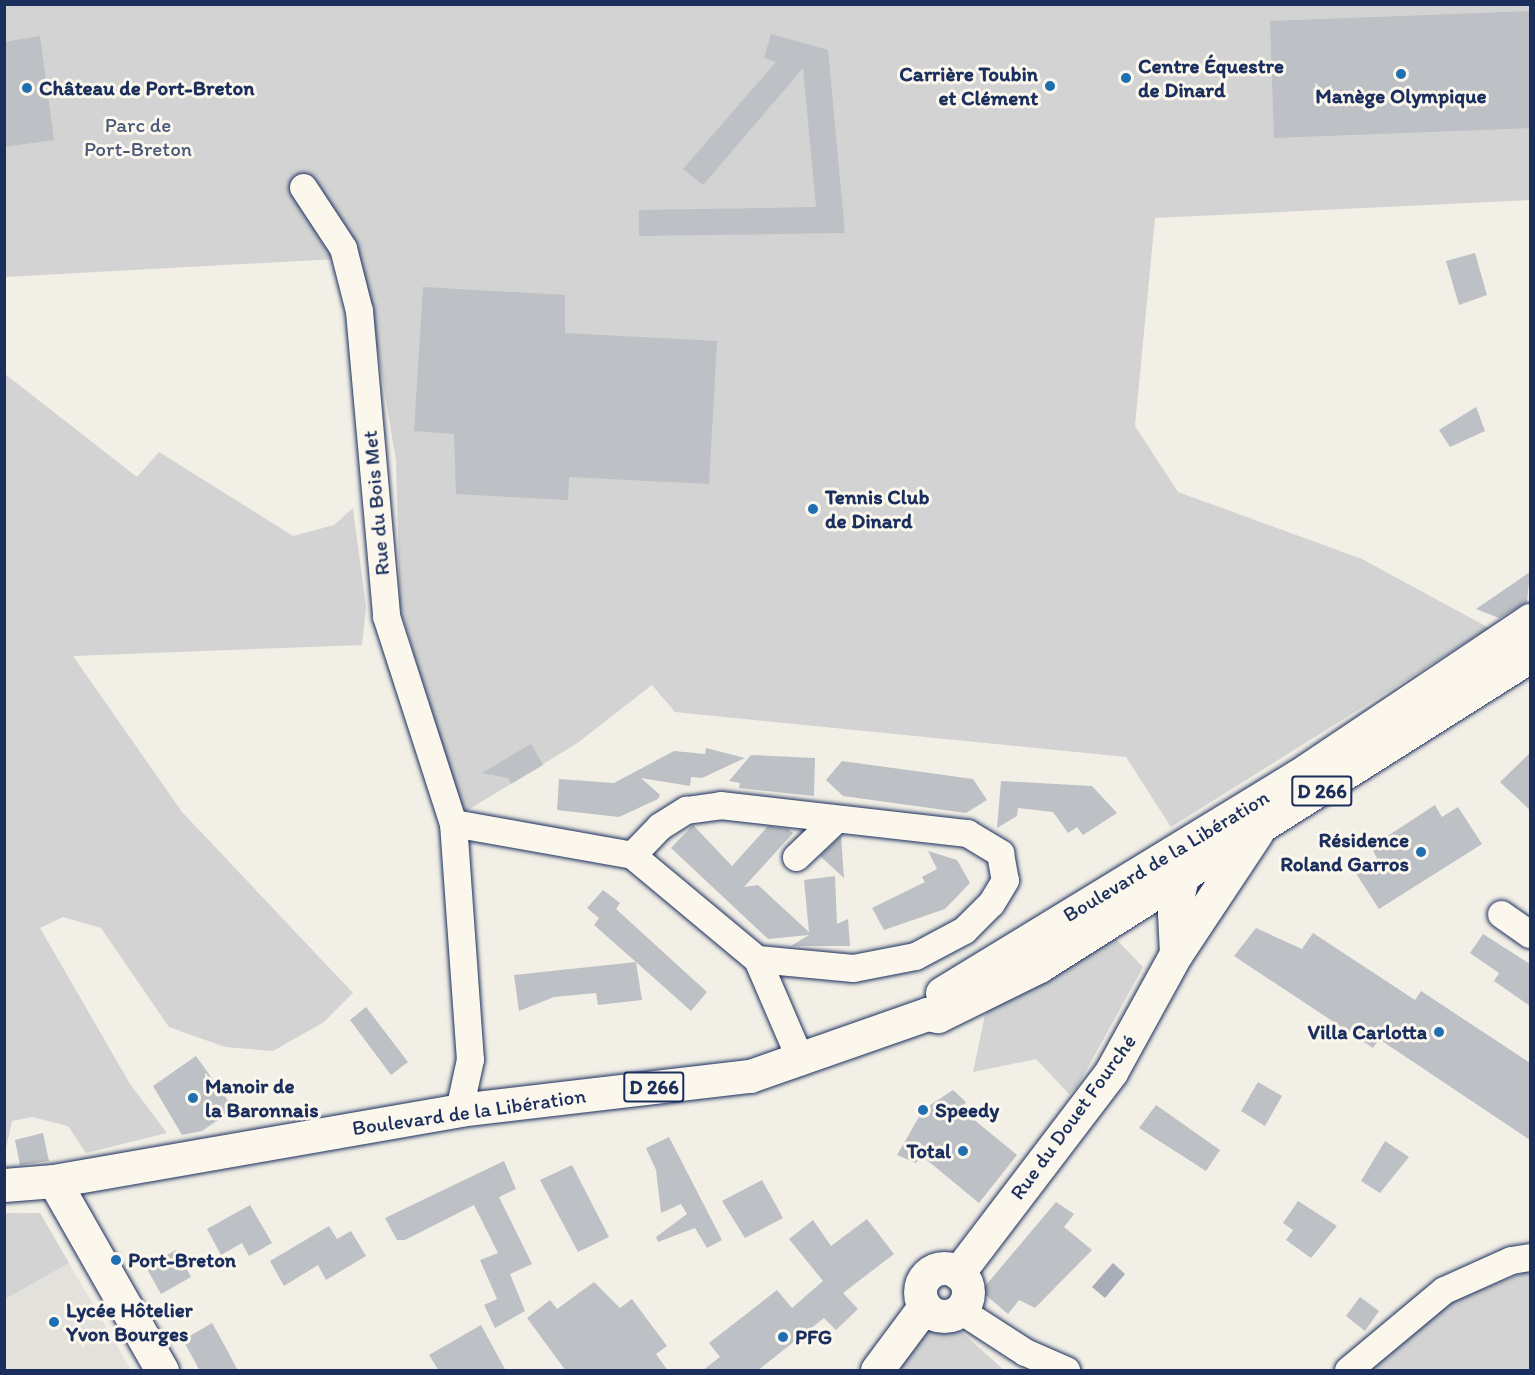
<!DOCTYPE html>
<html>
<head>
<meta charset="utf-8">
<style>
  body { margin:0 }
  #map { position:relative; width:1535px; height:1375px; overflow:hidden; background:#f2efe6; font-family:Itim,sans-serif }
  div>[style] { position:absolute }
  .built>* { inset:0; background:#e2e1dc }
  .green>* { inset:0; background:#d2d3d2 }
  .water>* { inset:0; background:#a9adb7 }
  .building>* { inset:0; background:#bdc0c4 }
  .roads { filter:drop-shadow(0 0 2px #1b2f5e) drop-shadow(0 0 2px #1b2f5e) }
  .street>* { height:27px; margin:-13.5px; padding:0 13.5px; transform-origin:13.5px; border-radius:13.5px; background:#fbf7ec }
  .secondary>* { height:33px; margin:-16.5px; padding:0 16.5px; transform-origin:16.5px; border-radius:16.5px; background:#fbf7ec }
  .secondary>.ring { margin:-16.5px; padding:0; box-sizing:content-box; background:none; border:33px solid #fbf7ec; border-radius:50% }
  .primary>* { height:33px; margin:-16.5px; padding:0 16.5px; transform-origin:16.5px; border-radius:16.5px; background:#fbf7ec }
  .dots>* { width:16px; height:16px; translate:-50% -50%; box-sizing:border-box; border:3px solid #fbf7ec; border-radius:50% }
  span { translate:-50% -50%; white-space:nowrap; text-align:center; line-height:1.15; -webkit-text-stroke:6px #fbf7ec; paint-order:stroke }
  .shield-label span { padding:2px 4px; background:#fbf7ec; border:2px solid; border-radius:4px; -webkit-text-stroke-width:0 }
  .shield-label { font-size:20px; color:#1b2f5e; font-weight:700 }
  .poi-label { font-size:21px; color:#1b2f5e; font-weight:700 }
  .left { translate:0 -50%; text-align:left }
  .right { translate:-100% -50%; text-align:right }
  .park-label { font-size:21px; color:#49587b }
  .street-label { font-size:21px; color:#1b2f5e }
  .frame { position:absolute; inset:0; border:6px solid #1b2f5e; pointer-events:none }
</style>
</head>
<body>
<div id="map">
  <div class="built">
    <i style="clip-path:polygon(4px 1213px,40px 1213px,131px 1370px,5px 1370px)"></i>
  </div>
  <div class="green">
    <i style="clip-path:polygon(5px 5px,1530px 5px,1530px 200px,1155px 218px,1135px 426px,1178px 492px,1362px 559px,1489px 628px,1171px 827px,1126px 757px,675px 712px,652px 685px,576px 744px,463px 813px,400px 608px,396px 461px,372px 315px,355px 258px,5px 277px)"></i>
    <i style="clip-path:polygon(5px 374px,137px 477px,159px 452px,293px 536px,334px 525px,353px 508px,366px 607px,362px 645px,73px 656px,182px 812px,353px 993px,324px 1022px,273px 1051px,225px 1047px,169px 1027px,101px 928px,63px 917px,40px 928px,130px 1084px,167px 1133px,86px 1153px,68px 1126px,32px 1117px,12px 1121px,5px 1153px)"></i>
    <i style="clip-path:polygon(1114px 937px,1143px 967px,1077px 1087px,1069px 1094px,1036px 1059px,973px 1072px,985px 1015px,997px 1002px)"></i>
    <i style="clip-path:polygon(5px 1213px,40px 1213px,69px 1263px,5px 1299px)"></i>
    <i style="clip-path:polygon(1530px 1270px,1530px 1370px,1365px 1370px,1441px 1306px)"></i>
    <i style="clip-path:polygon(925px 1323px,956px 1327px,1004px 1370px,898px 1370px,895px 1367px)"></i>
  </div>
  <div class="water">
    <i style="clip-path:polygon(1113px 1263px,1125px 1274px,1105px 1298px,1092px 1287px)"></i>
  </div>
  <div class="building">
    <i style="clip-path:polygon(1530px 11px,1530px 128px,1274px 138px,1270px 21px)"></i>
    <i style="clip-path:polygon(771px 34px,828px 50px,845px 233px,639px 236px,639px 210px,816px 207px,803px 68px,703px 185px,683px 169px,776px 62px,764px 58px)"></i>
    <i style="clip-path:polygon(40px 36px,54px 140px,4px 147px,4px 42px)"></i>
    <i style="clip-path:polygon(1475px 253px,1487px 295px,1459px 305px,1446px 261px)"></i>
    <i style="clip-path:polygon(423px 287px,565px 295px,565px 333px,717px 341px,709px 484px,569px 477px,568px 500px,456px 494px,454px 434px,414px 431px)"></i>
    <i style="clip-path:polygon(1476px 407px,1485px 431px,1450px 447px,1439px 430px)"></i>
    <i style="clip-path:polygon(1530px 572px,1527px 602px,1499px 618px,1476px 609px)"></i>
    <i style="clip-path:polygon(531px 744px,543px 765px,511px 784px,508px 778px,482px 773px)"></i>
    <i style="clip-path:polygon(706px 748px,745px 758px,702px 778px,691px 777px,690px 786px,641px 778px,660px 795px,658px 799px,619px 817px,557px 810px,559px 779px,614px 783px,674px 751px,705px 754px)"></i>
    <i style="clip-path:polygon(1530px 753px,1530px 810px,1500px 782px)"></i>
    <i style="clip-path:polygon(751px 755px,815px 758px,814px 796px,739px 788px,740px 783px,729px 781px)"></i>
    <i style="clip-path:polygon(842px 761px,973px 779px,987px 800px,966px 813px,843px 796px,826px 780px)"></i>
    <i style="clip-path:polygon(1001px 781px,1092px 786px,1117px 813px,1083px 835px,1077px 827px,1068px 833px,1053px 812px,1018px 808px,1017px 816px,997px 828px)"></i>
    <i style="clip-path:polygon(1435px 805px,1442px 817px,1458px 807px,1482px 844px,1379px 909px,1355px 872px,1377px 858px,1371px 847px)"></i>
    <i style="clip-path:polygon(693px 825px,732px 866px,768px 826px,788px 829px,793px 833px,744px 887px,758px 885px,809px 932px,804px 880px,835px 876px,837px 924px,848px 919px,850px 946px,791px 946px,809px 935px,768px 939px,671px 848px)"></i>
    <i style="clip-path:polygon(841px 836px,844px 878px,820px 856px)"></i>
    <i style="clip-path:polygon(928px 851px,957px 860px,970px 883px,945px 909px,884px 930px,872px 908px,925px 882px,922px 877px,937px 869px)"></i>
    <i style="clip-path:polygon(603px 890px,620px 903px,616px 909px,707px 992px,691px 1011px,636px 962px,642px 1000px,598px 1005px,596px 993px,554px 997px,519px 1011px,514px 975px,636px 962px,594px 925px,599px 918px,587px 908px)"></i>
    <i style="clip-path:polygon(1256px 928px,1302px 949px,1313px 933px,1415px 1000px,1421px 991px,1530px 1063px,1530px 1140px,1379px 1039px,1373px 1048px,1234px 956px)"></i>
    <i style="clip-path:polygon(1483px 934px,1530px 964px,1530px 1006px,1494px 981px,1499px 973px,1470px 953px)"></i>
    <i style="clip-path:polygon(366px 1007px,408px 1062px,391px 1075px,350px 1020px)"></i>
    <i style="clip-path:polygon(196px 1056px,234px 1109px,202px 1131px,182px 1135px,153px 1086px)"></i>
    <i style="clip-path:polygon(1258px 1082px,1282px 1096px,1265px 1126px,1241px 1111px)"></i>
    <i style="clip-path:polygon(953px 1090px,966px 1102px,961px 1109px,1017px 1155px,979px 1203px,922px 1156px,916px 1163px,897px 1155px,923px 1110px)"></i>
    <i style="clip-path:polygon(1156px 1105px,1220px 1150px,1206px 1171px,1139px 1128px)"></i>
    <i style="clip-path:polygon(43px 1133px,49px 1161px,20px 1165px,15px 1140px)"></i>
    <i style="clip-path:polygon(669px 1137px,722px 1240px,707px 1248px,695px 1228px,658px 1242px,656px 1237px,687px 1214px,681px 1204px,661px 1213px,656px 1170px,646px 1148px)"></i>
    <i style="clip-path:polygon(1385px 1141px,1409px 1157px,1380px 1193px,1361px 1181px)"></i>
    <i style="clip-path:polygon(504px 1161px,516px 1189px,499px 1197px,532px 1264px,510px 1274px,525px 1311px,495px 1328px,484px 1305px,497px 1299px,480px 1260px,498px 1253px,474px 1205px,405px 1240px,397px 1240px,385px 1218px)"></i>
    <i style="clip-path:polygon(572px 1165px,609px 1237px,578px 1252px,540px 1180px)"></i>
    <i style="clip-path:polygon(762px 1180px,783px 1218px,745px 1238px,722px 1201px)"></i>
    <i style="clip-path:polygon(1298px 1201px,1337px 1226px,1311px 1258px,1286px 1240px,1293px 1230px,1283px 1223px)"></i>
    <i style="clip-path:polygon(1056px 1202px,1074px 1214px,1064px 1227px,1092px 1250px,1035px 1308px,1019px 1300px,1008px 1314px,981px 1291px)"></i>
    <i style="clip-path:polygon(250px 1205px,272px 1243px,249px 1256px,242px 1243px,221px 1255px,207px 1229px)"></i>
    <i style="clip-path:polygon(867px 1219px,894px 1254px,843px 1293px,858px 1309px,836px 1330px,824px 1318px,757px 1371px,702px 1371px,720px 1357px,709px 1343px,777px 1290px,792px 1308px,823px 1281px,789px 1239px,813px 1220px,831px 1246px)"></i>
    <i style="clip-path:polygon(329px 1226px,337px 1239px,351px 1231px,366px 1256px,326px 1280px,318px 1265px,284px 1286px,270px 1261px)"></i>
    <i style="clip-path:polygon(176px 1250px,191px 1277px,161px 1294px,146px 1267px)"></i>
    <i style="clip-path:polygon(594px 1282px,620px 1308px,632px 1299px,667px 1346px,656px 1354px,668px 1371px,566px 1371px,527px 1318px,550px 1300px,557px 1309px)"></i>
    <i style="clip-path:polygon(1360px 1297px,1379px 1311px,1365px 1331px,1346px 1316px)"></i>
    <i style="clip-path:polygon(212px 1323px,226px 1348px,238px 1371px,200px 1371px,183px 1340px)"></i>
    <i style="clip-path:polygon(481px 1325px,506px 1371px,439px 1371px,429px 1355px)"></i>
  </div>
  <div class="roads">
    <div class="street">
      <i style="left:303px;top:187px;width:73px;rotate:56.7deg"></i>
      <i style="left:343px;top:248px;width:65px;rotate:75.7deg"></i>
      <i style="left:359px;top:311px;width:306px;rotate:84.9deg"></i>
      <i style="left:386px;top:616px;width:218px;rotate:72.1deg"></i>
      <i style="left:453px;top:823px;width:237px;rotate:85.9deg"></i>
      <i style="left:470px;top:1059px;width:52px;rotate:102.2deg"></i>
      <i style="left:453px;top:823px;width:182px;rotate:10.1deg"></i>
      <i style="left:632px;top:855px;width:163px;rotate:39.8deg"></i>
      <i style="left:757px;top:959px;width:111px;rotate:66.7deg"></i>
      <i style="left:632px;top:855px;width:40px;rotate:-46deg"></i>
      <i style="left:660px;top:826px;width:31px;rotate:-32deg"></i>
      <i style="left:686px;top:810px;width:34px;rotate:-8deg"></i>
      <i style="left:720px;top:805px;width:249px;rotate:6.5deg"></i>
      <i style="left:967px;top:833px;width:39px;rotate:31deg"></i>
      <i style="left:1000px;top:853px;width:27px;rotate:80deg"></i>
      <i style="left:1005px;top:880px;width:27px;rotate:121deg"></i>
      <i style="left:991px;top:903px;width:38px;rotate:135deg"></i>
      <i style="left:964px;top:930px;width:55px;rotate:152deg"></i>
      <i style="left:915px;top:956px;width:63px;rotate:169deg"></i>
      <i style="left:853px;top:968px;width:96px;rotate:-174.6deg"></i>
      <i style="left:796px;top:857px;width:55px;rotate:-43.5deg"></i>
      <i style="left:1501px;top:914px;width:35px;rotate:35deg"></i>
      <i style="left:960px;top:1310px;width:77px;rotate:32.9deg"></i>
      <i style="left:1025px;top:1352px;width:45px;rotate:23.7deg"></i>
      <i style="left:1348px;top:1370px;width:125px;rotate:-39.8deg"></i>
      <i style="left:1444px;top:1290px;width:73px;rotate:-24.1deg"></i>
      <i style="left:1511px;top:1260px;width:19px;rotate:-9deg"></i>
    </div>
    <div class="secondary">
      <i style="left:1176px;top:954px;width:41px;rotate:-92.8deg"></i>
      <i style="left:1174px;top:913px;width:59px;rotate:-77.4deg"></i>
      <i style="left:54px;top:1181px;width:218px;rotate:60.3deg"></i>
      <i class="ring" style="left:920px;top:1268px;width:15px;height:15px"></i>
      <i style="left:958px;top:1273px;width:253px;rotate:-52.7deg"></i>
      <i style="left:1111px;top:1072px;width:135px;rotate:-61.2deg"></i>
      <i style="left:1176px;top:954px;width:146px;rotate:-56.4deg"></i>
      <i style="left:877px;top:1370px;width:79px;rotate:-53.3deg"></i>
    </div>
    <div class="primary">
      <i style="left:942px;top:993px;width:417px;rotate:-31.4deg"></i>
      <i style="left:1298px;top:776px;width:280px;rotate:-33.9deg"></i>
      <i style="left:4px;top:1185px;width:50px;rotate:-4.6deg"></i>
      <i style="left:54px;top:1181px;width:411px;rotate:-9.9deg"></i>
      <i style="left:459px;top:1110px;width:293px;rotate:-6.7deg"></i>
      <i style="left:750px;top:1076px;width:188px;rotate:-19.3deg"></i>
      <i style="left:927px;top:1014px;width:11px;rotate:10deg"></i>
      <i style="left:938px;top:1016px;width:113px;rotate:-26.3deg"></i>
      <i style="left:1039px;top:966px;width:581px;rotate:-32.27deg"></i>
    </div>
  </div>
  <div class="dots">
    <i style="left:1401px;top:74px;background:#1f6fb2"></i>
    <i style="left:1126px;top:78px;background:#1f6fb2"></i>
    <i style="left:1050px;top:86px;background:#1f6fb2"></i>
    <i style="left:27px;top:88px;background:#1f6fb2"></i>
    <i style="left:813px;top:509px;background:#1f6fb2"></i>
    <i style="left:1421px;top:852px;background:#1f6fb2"></i>
    <i style="left:1439px;top:1032px;background:#1f6fb2"></i>
    <i style="left:193px;top:1098px;background:#1f6fb2"></i>
    <i style="left:923px;top:1110px;background:#1f6fb2"></i>
    <i style="left:963px;top:1151px;background:#1f6fb2"></i>
    <i style="left:116px;top:1260px;background:#1f6fb2"></i>
    <i style="left:54px;top:1322px;background:#1f6fb2"></i>
    <i style="left:783px;top:1337px;background:#1f6fb2"></i>
  </div>
  <div class="shield-label">
    <span style="left:1322px;top:791px">D 266</span>
    <span style="left:654px;top:1087px">D 266</span>
  </div>
  <div class="poi-label">
    <span class="left" style="left:1138px;top:78px">Centre Équestre<br>de Dinard</span>
    <span class="right" style="left:1038px;top:86px">Carrière Toubin<br>et Clément</span>
    <span class="left" style="left:39px;top:88px">Château de Port-Breton</span>
    <span style="left:1401px;top:96px">Manège Olympique</span>
    <span class="left" style="left:825px;top:509px">Tennis Club<br>de Dinard</span>
    <span class="right" style="left:1409px;top:852px">Résidence<br>Roland Garros</span>
    <span class="right" style="left:1427px;top:1032px">Villa Carlotta</span>
    <span class="left" style="left:205px;top:1098px">Manoir de<br>la Baronnais</span>
    <span class="left" style="left:935px;top:1110px">Speedy</span>
    <span class="right" style="left:951px;top:1151px">Total</span>
    <span class="left" style="left:128px;top:1260px">Port-Breton</span>
    <span class="left" style="left:66px;top:1322px">Lycée Hôtelier<br>Yvon Bourges</span>
    <span class="left" style="left:795px;top:1337px">PFG</span>
  </div>
  <div class="park-label">
    <span style="left:138px;top:137px">Parc de<br>Port-Breton</span>
  </div>
  <div class="street-label">
    <span style="left:376px;top:503px;rotate:-95deg">Rue du Bois Met</span>
    <span style="left:1166px;top:856px;rotate:-31deg">Boulevard de la Libération</span>
    <span style="left:469px;top:1112px;rotate:-8deg">Boulevard de la Libération</span>
    <span style="left:1073px;top:1117px;rotate:-54deg">Rue du Douet Fourché</span>
  </div>
  <div class="frame"></div>
</div>
</body>
</html>
